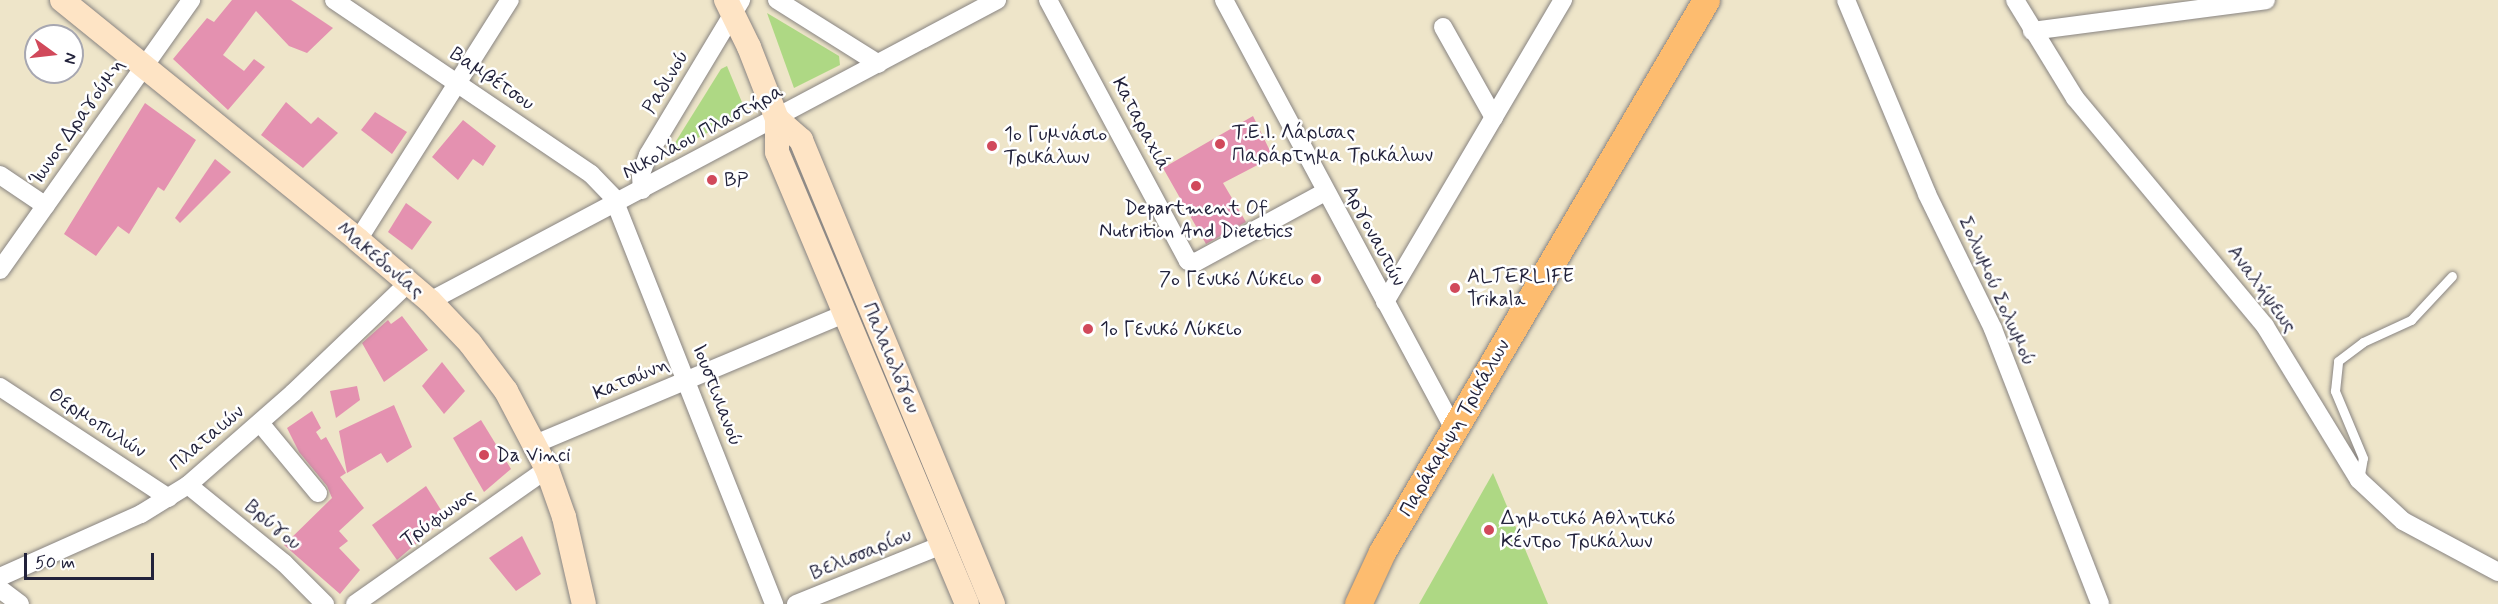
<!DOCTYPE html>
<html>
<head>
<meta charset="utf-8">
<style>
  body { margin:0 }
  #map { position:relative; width:2498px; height:604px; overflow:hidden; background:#eee5c9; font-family:Mynerve,sans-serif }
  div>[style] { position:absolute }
  .green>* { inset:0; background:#aed884 }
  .building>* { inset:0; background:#e491b0 }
  .roads { filter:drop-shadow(0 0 2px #888482) drop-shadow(0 0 2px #888482) }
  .lane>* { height:9px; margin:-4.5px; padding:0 4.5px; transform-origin:4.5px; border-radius:4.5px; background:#fff }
  .street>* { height:18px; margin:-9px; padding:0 9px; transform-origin:9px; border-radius:9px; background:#fff }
  .secondary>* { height:24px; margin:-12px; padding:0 12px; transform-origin:12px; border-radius:12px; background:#fee4c5 }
  .primary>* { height:27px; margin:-13.5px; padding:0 13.5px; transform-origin:13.5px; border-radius:13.5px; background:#fdbc6f }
  .dots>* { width:16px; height:16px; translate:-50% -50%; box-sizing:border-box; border:3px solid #fff; border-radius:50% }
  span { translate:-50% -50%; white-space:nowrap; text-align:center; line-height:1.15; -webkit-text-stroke:5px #fff; paint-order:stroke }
  .street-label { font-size:20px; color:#22223b }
  .poi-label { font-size:20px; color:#22223b }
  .left { translate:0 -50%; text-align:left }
  .right { translate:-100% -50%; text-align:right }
  .north { position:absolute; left:24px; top:24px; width:60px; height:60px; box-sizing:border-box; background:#fff; border:2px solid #a7a7b1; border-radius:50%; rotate:105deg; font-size:16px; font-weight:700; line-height:24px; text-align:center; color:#22223b }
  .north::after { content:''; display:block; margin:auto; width:21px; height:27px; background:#d1495b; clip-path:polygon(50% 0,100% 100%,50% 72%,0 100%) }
  .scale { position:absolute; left:24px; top:553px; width:130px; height:27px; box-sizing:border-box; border:3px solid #22223b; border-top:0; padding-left:8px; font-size:18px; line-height:21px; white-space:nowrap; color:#22223b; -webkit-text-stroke:4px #fff; paint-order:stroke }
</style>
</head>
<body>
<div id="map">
  <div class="green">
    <i style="clip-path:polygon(767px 13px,839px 56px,840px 65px,794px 88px)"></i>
    <i style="clip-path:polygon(727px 66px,746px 112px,668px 154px,721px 69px)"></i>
    <i style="clip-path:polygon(1493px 473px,1548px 604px,1419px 604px)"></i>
  </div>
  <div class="building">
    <i style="clip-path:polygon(232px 0,291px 0,333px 28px,307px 53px,289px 46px,256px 11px,223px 55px,244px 71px,254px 59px,265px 67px,228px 110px,173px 59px,207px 18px,214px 22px)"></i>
    <i style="clip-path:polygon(286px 102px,311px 124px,318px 117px,338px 133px,303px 168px,261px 135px)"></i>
    <i style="clip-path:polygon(145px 103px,196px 140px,164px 191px,158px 187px,129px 234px,118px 226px,96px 256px,64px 234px)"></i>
    <i style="clip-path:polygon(375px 112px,407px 132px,392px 154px,361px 130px)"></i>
    <i style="clip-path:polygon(1253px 116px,1273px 157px,1223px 183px,1246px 222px,1206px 244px,1163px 168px)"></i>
    <i style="clip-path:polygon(463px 120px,496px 146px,483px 166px,473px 159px,458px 180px,432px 157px)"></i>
    <i style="clip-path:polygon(215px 159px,231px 172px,180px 223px,175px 218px)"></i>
    <i style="clip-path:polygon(406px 203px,432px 222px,412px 250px,388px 232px)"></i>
    <i style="clip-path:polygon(402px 316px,428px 350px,384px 382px,362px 343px,388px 320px,391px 324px)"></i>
    <i style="clip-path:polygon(442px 362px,465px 391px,444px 414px,422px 386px)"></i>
    <i style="clip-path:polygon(357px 386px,360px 400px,336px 418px,330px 391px)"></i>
    <i style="clip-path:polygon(394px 405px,412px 447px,387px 463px,381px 453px,347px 473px,339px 431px)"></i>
    <i style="clip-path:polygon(312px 411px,321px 428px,316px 432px,321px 440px,326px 437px,346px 473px,340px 477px,364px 508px,339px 531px,348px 541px,339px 548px,360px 570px,340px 594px,284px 545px,332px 498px,327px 486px,299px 452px,287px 428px)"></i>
    <i style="clip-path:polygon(481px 420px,511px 469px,484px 492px,453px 438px)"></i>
    <i style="clip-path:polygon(426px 486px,446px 518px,397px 560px,372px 525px)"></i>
    <i style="clip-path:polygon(522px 536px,541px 574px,516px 591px,489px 558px)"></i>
  </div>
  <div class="roads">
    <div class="lane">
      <i style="left:2359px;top:480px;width:22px;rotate:-80deg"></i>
      <i style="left:2363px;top:458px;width:73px;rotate:-112.7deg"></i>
      <i style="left:2335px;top:391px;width:30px;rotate:-84deg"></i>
      <i style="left:2338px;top:361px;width:31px;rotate:-37deg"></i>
      <i style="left:2363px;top:342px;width:53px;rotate:-24.6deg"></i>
      <i style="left:2411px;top:320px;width:60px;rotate:-47deg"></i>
    </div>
    <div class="street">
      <i style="left:334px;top:0;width:310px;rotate:34.1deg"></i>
      <i style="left:591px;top:174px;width:32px;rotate:46deg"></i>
      <i style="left:613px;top:197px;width:438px;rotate:68.4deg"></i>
      <i style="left:777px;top:0;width:120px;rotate:32.1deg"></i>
      <i style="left:1048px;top:0;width:296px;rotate:61.8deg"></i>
      <i style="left:1188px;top:261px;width:8px;rotate:7deg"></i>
      <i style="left:1196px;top:262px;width:147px;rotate:-28.5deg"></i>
      <i style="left:1224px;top:0;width:487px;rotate:61.8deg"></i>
      <i style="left:1846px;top:0;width:210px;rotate:67.3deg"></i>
      <i style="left:1927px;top:194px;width:150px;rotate:63.9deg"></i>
      <i style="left:1993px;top:329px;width:295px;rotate:68.7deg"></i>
      <i style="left:2015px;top:0;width:115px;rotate:58.5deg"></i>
      <i style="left:2075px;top:98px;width:297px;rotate:50.2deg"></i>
      <i style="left:2265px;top:326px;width:180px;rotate:58.6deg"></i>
      <i style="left:2359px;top:480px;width:60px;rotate:43deg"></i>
      <i style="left:2403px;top:521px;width:108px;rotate:28.2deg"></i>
      <i style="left:1443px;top:27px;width:104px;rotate:60.7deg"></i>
      <i style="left:2032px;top:31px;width:236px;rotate:-7.5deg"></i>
      <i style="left:0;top:175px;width:55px;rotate:34deg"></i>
      <i style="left:642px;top:190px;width:16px;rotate:-94deg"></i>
      <i style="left:641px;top:174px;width:20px;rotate:-70deg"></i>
      <i style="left:648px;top:155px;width:181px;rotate:-59deg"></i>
      <i style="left:358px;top:240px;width:284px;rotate:-57.7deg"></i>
      <i style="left:0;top:270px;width:331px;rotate:-54.7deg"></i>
      <i style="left:430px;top:301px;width:642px;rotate:-27.96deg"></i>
      <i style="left:1385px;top:302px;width:351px;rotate:-59.5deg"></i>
      <i style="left:0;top:387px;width:202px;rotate:33.3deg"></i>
      <i style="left:260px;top:423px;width:91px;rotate:50.4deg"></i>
      <i style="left:535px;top:444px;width:336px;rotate:-22.8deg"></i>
      <i style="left:188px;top:485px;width:124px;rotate:39.1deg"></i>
      <i style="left:284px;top:563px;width:58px;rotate:45deg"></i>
      <i style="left:0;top:577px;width:154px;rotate:-24.1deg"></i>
      <i style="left:141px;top:514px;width:55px;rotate:-31.7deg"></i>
      <i style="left:188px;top:485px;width:140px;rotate:-41.2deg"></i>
      <i style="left:293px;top:393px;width:159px;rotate:-43.7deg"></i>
      <i style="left:0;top:589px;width:25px;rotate:37deg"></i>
      <i style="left:355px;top:604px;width:235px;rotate:-35.1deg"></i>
      <i style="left:796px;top:604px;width:157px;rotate:-22deg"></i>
    </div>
    <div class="secondary">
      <i style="left:62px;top:0;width:381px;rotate:39deg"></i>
      <i style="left:358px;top:240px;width:94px;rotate:40.3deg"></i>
      <i style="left:430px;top:301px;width:58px;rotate:46.4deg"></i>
      <i style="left:470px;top:343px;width:60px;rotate:53.1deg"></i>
      <i style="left:506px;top:391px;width:88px;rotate:62.3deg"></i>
      <i style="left:547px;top:469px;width:51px;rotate:70.5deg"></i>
      <i style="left:564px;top:517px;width:89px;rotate:77.1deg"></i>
      <i style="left:726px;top:0;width:52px;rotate:63.9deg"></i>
      <i style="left:749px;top:47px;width:77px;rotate:68.7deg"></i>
      <i style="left:777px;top:119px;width:33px;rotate:90deg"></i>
      <i style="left:777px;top:152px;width:490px;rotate:67.2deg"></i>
      <i style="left:777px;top:119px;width:32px;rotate:41deg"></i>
      <i style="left:801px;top:140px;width:502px;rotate:67.52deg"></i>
    </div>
    <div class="primary">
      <i style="left:1358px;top:604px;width:57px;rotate:-65.2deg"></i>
      <i style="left:1382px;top:552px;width:640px;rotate:-59.59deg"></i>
    </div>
  </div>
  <div class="dots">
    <i style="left:1220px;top:144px;background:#d1495b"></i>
    <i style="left:992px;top:146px;background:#d1495b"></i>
    <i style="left:712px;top:180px;background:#d1495b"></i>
    <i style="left:1196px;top:186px;background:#d1495b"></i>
    <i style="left:1316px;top:279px;background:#d1495b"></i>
    <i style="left:1455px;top:288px;background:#d1495b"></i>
    <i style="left:1088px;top:329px;background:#d1495b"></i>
    <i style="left:484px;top:455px;background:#d1495b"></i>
    <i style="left:1489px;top:530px;background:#d1495b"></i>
  </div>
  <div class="street-label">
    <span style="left:492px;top:79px;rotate:34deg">Βαμβέτσου</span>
    <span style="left:666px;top:82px;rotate:-59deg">Ραδινού</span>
    <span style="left:77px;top:122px;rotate:-55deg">Ίωνος Δραγούμη</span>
    <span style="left:1141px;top:124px;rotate:62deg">Καταραχιά</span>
    <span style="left:703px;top:132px;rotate:-28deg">Νικολάου Πλαστήρα</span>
    <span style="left:1374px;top:236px;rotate:62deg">Αργοναυτών</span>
    <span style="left:380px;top:260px;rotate:40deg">Μακεδονίας</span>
    <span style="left:2262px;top:289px;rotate:54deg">Αναλήψεως</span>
    <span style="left:1997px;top:291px;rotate:66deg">Σολωμού Σολωμού</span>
    <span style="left:891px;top:358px;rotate:67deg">Παλαιολόγου</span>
    <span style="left:631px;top:379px;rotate:-23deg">Κατσώνη</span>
    <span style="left:717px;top:395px;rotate:69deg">Ιουστινιανού</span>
    <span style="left:97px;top:423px;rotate:33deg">Θερμοπυλών</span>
    <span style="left:1455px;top:428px;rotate:-60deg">Παράκαμψη Τρικάλων</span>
    <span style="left:207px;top:438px;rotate:-40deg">Πλαταιών</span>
    <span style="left:438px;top:518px;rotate:-35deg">Τρύφωνος</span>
    <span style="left:273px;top:525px;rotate:40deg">Βρύγου</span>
    <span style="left:861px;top:554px;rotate:-22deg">Βελισσαρίου</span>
  </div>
  <div class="poi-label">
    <span class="left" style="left:1232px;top:144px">Τ.Ε.Ι. Λάρισας<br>Παράρτημα Τρικάλων</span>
    <span class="left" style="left:1004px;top:146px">1ο Γυμνάσιο<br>Τρικάλων</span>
    <span class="left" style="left:724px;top:180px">BP</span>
    <span style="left:1196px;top:220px">Department Of<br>Nutrition And Dietetics</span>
    <span class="left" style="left:1467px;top:288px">ALTERLIFE<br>Trikala</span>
    <span class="right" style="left:1304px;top:279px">7ο Γενικό Λύκειο</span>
    <span class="left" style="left:1100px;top:329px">1ο Γενικό Λύκειο</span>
    <span class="left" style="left:496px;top:455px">Da Vinci</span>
    <span class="left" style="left:1501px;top:530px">Δημοτικό Αθλητικό<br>Κέντρο Τρικάλων</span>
  </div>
  <div class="north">N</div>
  <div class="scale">50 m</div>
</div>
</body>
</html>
